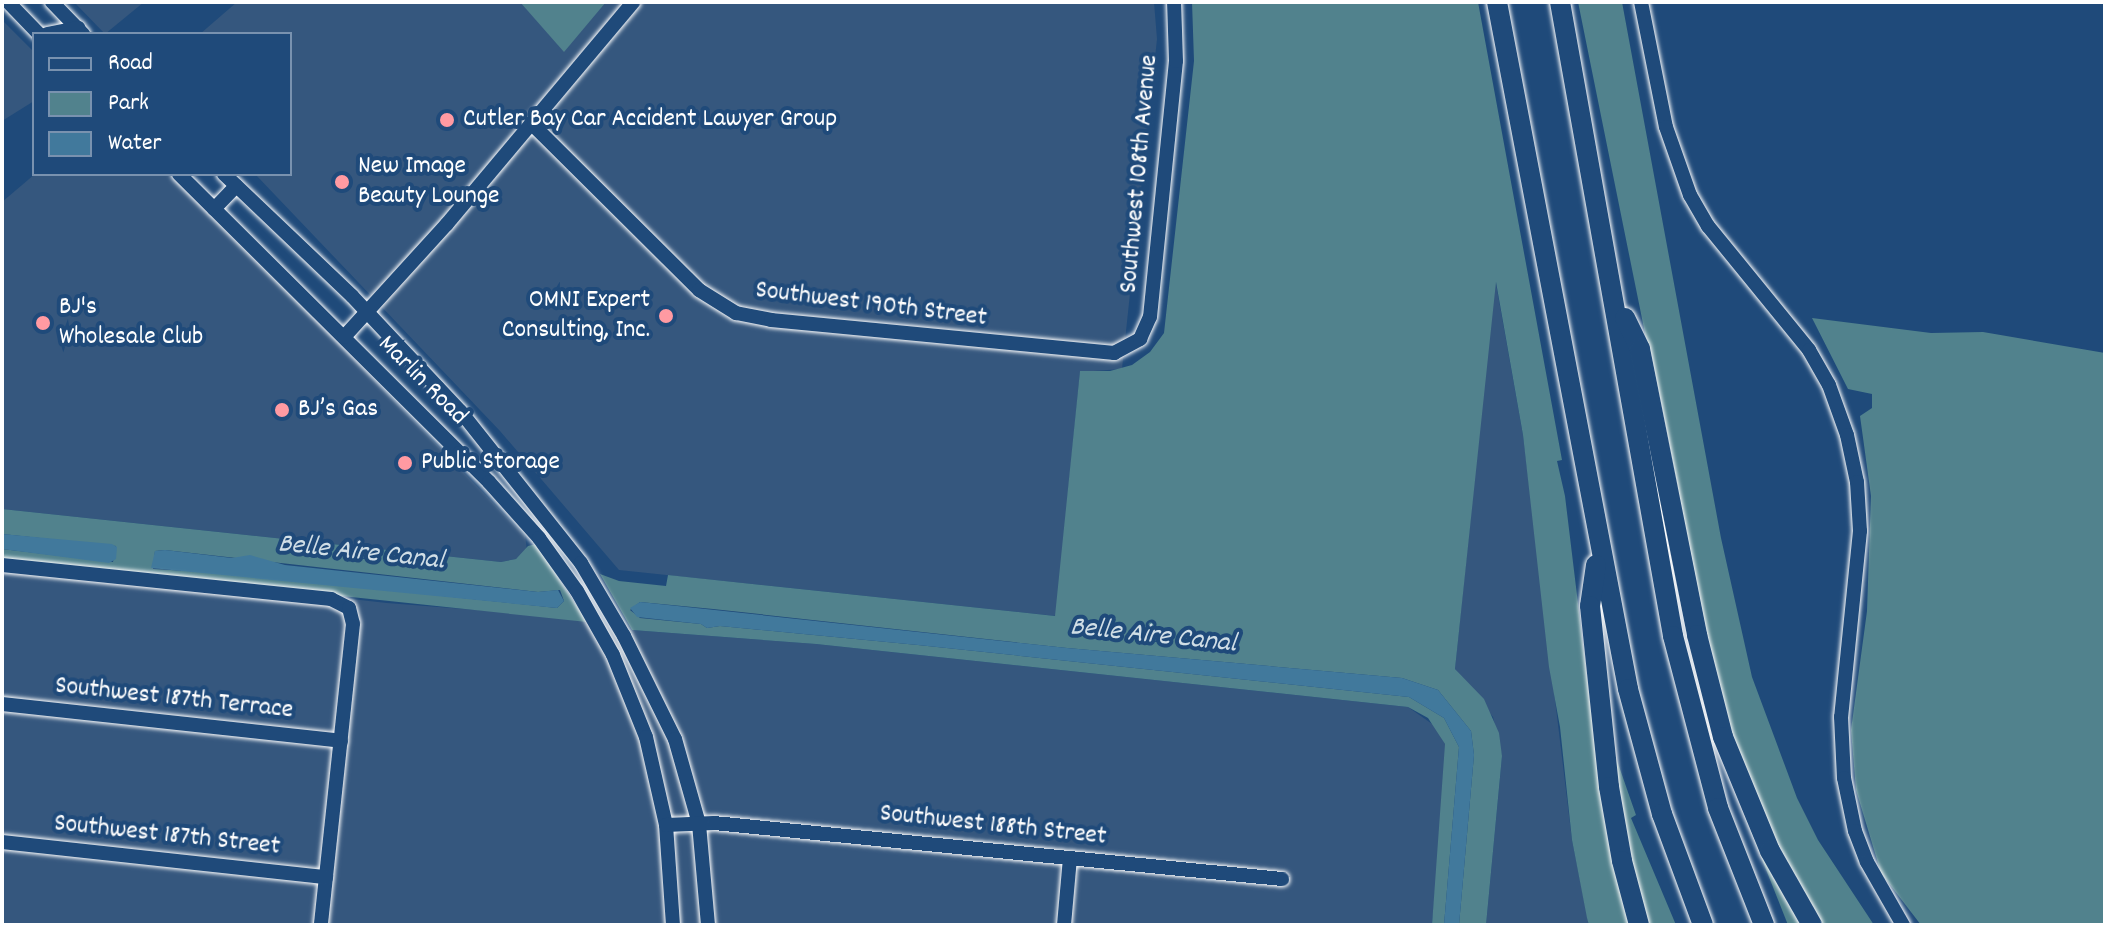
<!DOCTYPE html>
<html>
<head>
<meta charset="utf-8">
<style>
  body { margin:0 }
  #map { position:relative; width:2107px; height:927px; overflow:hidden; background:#1f4a7a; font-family:Dekko,sans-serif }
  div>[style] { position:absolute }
  .built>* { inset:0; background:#35577e }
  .green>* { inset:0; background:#51828d }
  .water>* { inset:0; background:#41799c }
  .roads { filter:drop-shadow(0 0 2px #fff) drop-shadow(0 0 2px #fff) }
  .minor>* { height:14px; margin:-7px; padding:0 7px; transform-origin:7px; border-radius:7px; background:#1f4a7a }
  .highway>* { height:20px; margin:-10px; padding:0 10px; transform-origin:10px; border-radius:10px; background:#1f4a7a }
  .dots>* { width:22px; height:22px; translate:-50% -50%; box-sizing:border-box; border:4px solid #1f4a7a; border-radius:50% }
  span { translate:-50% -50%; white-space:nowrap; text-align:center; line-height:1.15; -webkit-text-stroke:8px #1f4a7a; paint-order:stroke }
  .poi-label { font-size:26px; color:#fff }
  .left { translate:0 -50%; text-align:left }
  .right { translate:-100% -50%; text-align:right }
  .street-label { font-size:26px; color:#fff }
  .water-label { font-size:28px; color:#d0dee6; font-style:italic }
  .frame { position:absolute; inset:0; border:4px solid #fff; pointer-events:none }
  .legend { position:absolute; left:32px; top:32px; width:260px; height:144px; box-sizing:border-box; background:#1f4a7a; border:2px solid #7992af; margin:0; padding:10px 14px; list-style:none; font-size:24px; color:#fff }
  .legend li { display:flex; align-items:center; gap:16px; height:40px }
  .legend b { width:40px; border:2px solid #7992af }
</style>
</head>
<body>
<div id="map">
  <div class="built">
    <i style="clip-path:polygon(74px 2px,144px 2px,105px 34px)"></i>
    <i style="clip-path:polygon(237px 2px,1154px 2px,1157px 39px,1122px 369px,1080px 372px,1056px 616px,619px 570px,500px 431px,255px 174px,290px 174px,290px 34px,200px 34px)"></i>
    <i style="clip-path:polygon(2px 20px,34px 52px,34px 101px,2px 121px)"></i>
    <i style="clip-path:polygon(35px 174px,175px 174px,525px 536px,527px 550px,516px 559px,501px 562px,2px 509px,2px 202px)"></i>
    <i style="clip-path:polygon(1495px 278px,1523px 435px,1572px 840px,1589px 925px,1486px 925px,1502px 756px,1493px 717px,1455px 669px)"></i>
    <i style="clip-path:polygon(2px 560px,387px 603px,556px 616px,632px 630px,816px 644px,1408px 707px,1435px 726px,1445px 744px,1447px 757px,1432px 925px,2px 925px)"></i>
  </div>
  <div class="green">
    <i style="clip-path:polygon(520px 2px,606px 2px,564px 52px)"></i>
    <i style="clip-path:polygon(1192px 2px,1478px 2px,1562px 460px,1557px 461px,1565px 496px,1591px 711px,1632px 925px,1589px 925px,1587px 918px,1572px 840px,1560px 727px,1549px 667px,1523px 435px,1496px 282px,1455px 669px,1484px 699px,1499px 733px,1502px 756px,1486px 925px,1459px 925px,1474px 755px,1471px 731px,1438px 690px,1402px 678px,1067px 648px,713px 609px,640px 602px,630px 610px,640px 618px,701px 624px,707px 628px,720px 626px,918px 645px,1409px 697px,1444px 718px,1459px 747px,1444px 925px,1432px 925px,1445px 744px,1428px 718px,1408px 707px,816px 644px,632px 630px,600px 574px,619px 581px,666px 586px,668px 575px,1055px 616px,1080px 371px,1110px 371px,1132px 365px,1150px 352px,1164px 333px,1194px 61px)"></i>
    <i style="clip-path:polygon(1578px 2px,1622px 2px,1721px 538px,1752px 677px,1797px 798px,1818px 840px,1874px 925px,1819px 925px,1778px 851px,1734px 740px,1720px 692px,1690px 556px)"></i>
    <i style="clip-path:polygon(1812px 318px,1931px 333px,1983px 332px,2105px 353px,2105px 925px,1921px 925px,1881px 873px,1856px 790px,1851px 730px,1867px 611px,1871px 496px,1860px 416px,1872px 408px,1872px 394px,1848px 389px)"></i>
    <i style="clip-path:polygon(evenodd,2px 509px,501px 562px,516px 559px,528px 546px,536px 544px,587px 622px,2px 560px,2px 549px,113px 562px,116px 546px,2px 534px,2px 509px,165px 550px,538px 592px,560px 590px,564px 601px,557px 608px,223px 573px,153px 569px,155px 551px,165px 550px)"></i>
    <i style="clip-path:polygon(1614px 752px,1636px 815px,1631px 818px,1676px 925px,1645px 925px,1624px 844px)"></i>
    <i style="clip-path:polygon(1744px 814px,1805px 925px,1788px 925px)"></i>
  </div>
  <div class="water">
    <i style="clip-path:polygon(2px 534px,112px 544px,117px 547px,116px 559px,109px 563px,2px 549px)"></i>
    <i style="clip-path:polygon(165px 550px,232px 558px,250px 555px,285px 565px,538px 592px,558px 590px,564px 601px,557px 608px,151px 568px,155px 551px)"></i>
    <i style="clip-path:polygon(640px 602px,1067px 648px,1402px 678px,1438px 690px,1471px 731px,1474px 755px,1459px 925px,1444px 925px,1459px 747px,1444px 718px,1409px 697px,918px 645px,720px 626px,707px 628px,701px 624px,637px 617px,630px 608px)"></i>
  </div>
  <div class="roads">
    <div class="minor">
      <i style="left:8px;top:2px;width:45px;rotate:45.9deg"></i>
      <i style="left:52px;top:2px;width:45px;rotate:45.9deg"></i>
      <i style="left:1641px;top:2px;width:127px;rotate:78.7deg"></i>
      <i style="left:1666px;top:127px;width:72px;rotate:70.6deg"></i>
      <i style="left:1690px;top:195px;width:36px;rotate:60deg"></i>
      <i style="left:1708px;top:226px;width:160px;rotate:50.8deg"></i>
      <i style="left:1809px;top:350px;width:40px;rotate:60.3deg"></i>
      <i style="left:1829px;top:385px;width:53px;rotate:70.2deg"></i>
      <i style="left:1847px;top:435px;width:48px;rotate:78deg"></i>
      <i style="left:1857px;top:482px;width:49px;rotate:86.5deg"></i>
      <i style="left:1860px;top:531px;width:187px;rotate:95.8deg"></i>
      <i style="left:1841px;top:717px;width:61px;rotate:87.2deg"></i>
      <i style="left:1844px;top:778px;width:54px;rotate:78.3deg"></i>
      <i style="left:1855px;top:831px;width:33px;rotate:69deg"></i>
      <i style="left:1867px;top:862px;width:73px;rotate:60.3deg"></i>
      <i style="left:47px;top:34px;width:32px;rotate:-11deg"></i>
      <i style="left:531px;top:123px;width:237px;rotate:44.8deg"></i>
      <i style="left:699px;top:290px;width:44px;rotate:31.9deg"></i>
      <i style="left:736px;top:313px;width:36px;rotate:11deg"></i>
      <i style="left:771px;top:320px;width:345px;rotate:5.5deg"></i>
      <i style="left:1114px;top:353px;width:30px;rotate:-28deg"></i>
      <i style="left:1140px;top:339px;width:24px;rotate:-66deg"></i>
      <i style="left:1150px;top:317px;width:257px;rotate:-84.2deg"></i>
      <i style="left:1176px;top:61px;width:59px;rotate:-91.9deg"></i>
      <i style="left:179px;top:174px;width:437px;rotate:44.8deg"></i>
      <i style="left:489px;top:482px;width:75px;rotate:48.2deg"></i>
      <i style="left:539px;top:538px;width:65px;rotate:54.4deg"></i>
      <i style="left:577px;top:591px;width:73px;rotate:60.6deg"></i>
      <i style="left:613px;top:655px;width:88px;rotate:68.1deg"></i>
      <i style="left:646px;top:737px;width:90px;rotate:77.2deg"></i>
      <i style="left:666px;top:825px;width:100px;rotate:86deg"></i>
      <i style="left:224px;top:174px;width:177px;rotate:43.6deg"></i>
      <i style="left:352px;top:296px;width:159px;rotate:46.8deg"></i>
      <i style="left:461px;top:412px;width:193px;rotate:51.5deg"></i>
      <i style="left:581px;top:563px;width:85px;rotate:59.5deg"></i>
      <i style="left:624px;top:636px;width:115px;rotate:63.7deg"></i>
      <i style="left:675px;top:739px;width:88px;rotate:74.2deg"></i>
      <i style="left:699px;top:824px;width:101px;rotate:84.9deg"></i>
      <i style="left:214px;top:209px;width:32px;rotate:-46deg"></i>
      <i style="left:344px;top:337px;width:153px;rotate:-47.7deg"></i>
      <i style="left:447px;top:224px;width:290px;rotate:-50deg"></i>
      <i style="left:2px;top:565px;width:331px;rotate:5.9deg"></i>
      <i style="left:331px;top:599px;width:20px;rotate:27deg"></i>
      <i style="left:349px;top:608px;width:16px;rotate:76deg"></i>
      <i style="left:353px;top:624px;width:303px;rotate:96.1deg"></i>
      <i style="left:2px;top:704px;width:341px;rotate:6.2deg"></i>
      <i style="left:666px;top:825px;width:48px;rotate:-2.4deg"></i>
      <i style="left:714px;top:823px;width:571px;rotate:5.63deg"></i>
      <i style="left:2px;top:842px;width:326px;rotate:6.2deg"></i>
      <i style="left:1064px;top:925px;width:67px;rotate:-84.9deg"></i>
    </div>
    <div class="highway">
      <i style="left:1497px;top:2px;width:699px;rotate:79.2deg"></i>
      <i style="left:1628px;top:689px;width:130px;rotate:74.8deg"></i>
      <i style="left:1662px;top:814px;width:118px;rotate:69.7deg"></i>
      <i style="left:1560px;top:2px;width:644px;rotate:79.89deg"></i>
      <i style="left:1673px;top:636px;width:178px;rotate:75.3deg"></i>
      <i style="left:1718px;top:808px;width:126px;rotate:68.5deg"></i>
      <i style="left:1625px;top:318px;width:34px;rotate:64deg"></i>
      <i style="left:1640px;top:349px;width:292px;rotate:78.7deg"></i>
      <i style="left:1697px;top:635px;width:105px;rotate:75.7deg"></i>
      <i style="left:1723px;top:737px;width:123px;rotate:67.6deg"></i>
      <i style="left:1770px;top:851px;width:85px;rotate:60.4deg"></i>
      <i style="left:1596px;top:565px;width:41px;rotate:98.3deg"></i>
      <i style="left:1590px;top:606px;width:182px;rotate:84deg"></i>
      <i style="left:1609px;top:787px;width:75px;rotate:80deg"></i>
      <i style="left:1622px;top:861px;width:66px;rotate:75.1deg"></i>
    </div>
  </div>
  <div class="dots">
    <i style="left:447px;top:120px;background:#ff9aa2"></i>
    <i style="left:342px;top:182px;background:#ff9aa2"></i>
    <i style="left:666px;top:316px;background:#ff9aa2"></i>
    <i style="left:43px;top:323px;background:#ff9aa2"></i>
    <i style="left:282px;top:410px;background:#ff9aa2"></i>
    <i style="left:405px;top:463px;background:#ff9aa2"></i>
  </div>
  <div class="poi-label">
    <span class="left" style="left:463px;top:120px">Cutler Bay Car Accident Lawyer Group</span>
    <span class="left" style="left:358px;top:182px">New Image<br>Beauty Lounge</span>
    <span class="right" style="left:650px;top:316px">OMNI Expert<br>Consulting, Inc.</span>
    <span class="left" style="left:59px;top:323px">BJ's<br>Wholesale Club</span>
    <span class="left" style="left:298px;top:410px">BJ’s Gas</span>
    <span class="left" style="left:421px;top:463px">Public Storage</span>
  </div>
  <div class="street-label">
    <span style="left:1140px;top:174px;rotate:-85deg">Southwest 108th Avenue</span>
    <span style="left:871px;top:305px;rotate:7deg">Southwest 190th Street</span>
    <span style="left:422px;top:381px;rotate:45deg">Marlin Road</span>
    <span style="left:174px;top:699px;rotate:6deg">Southwest 187th Terrace</span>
    <span style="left:993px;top:826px;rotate:6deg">Southwest 188th Street</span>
    <span style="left:167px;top:836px;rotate:6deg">Southwest 187th Street</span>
  </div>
  <div class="water-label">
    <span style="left:361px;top:554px;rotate:6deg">Belle Aire Canal</span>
    <span style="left:1153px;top:637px;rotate:6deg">Belle Aire Canal</span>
  </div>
  <div class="frame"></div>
  <ul class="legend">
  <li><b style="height:10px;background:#1f4a7a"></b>Road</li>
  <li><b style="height:22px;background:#51828d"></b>Park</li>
  <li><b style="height:22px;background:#41799c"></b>Water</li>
  </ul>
</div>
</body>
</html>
